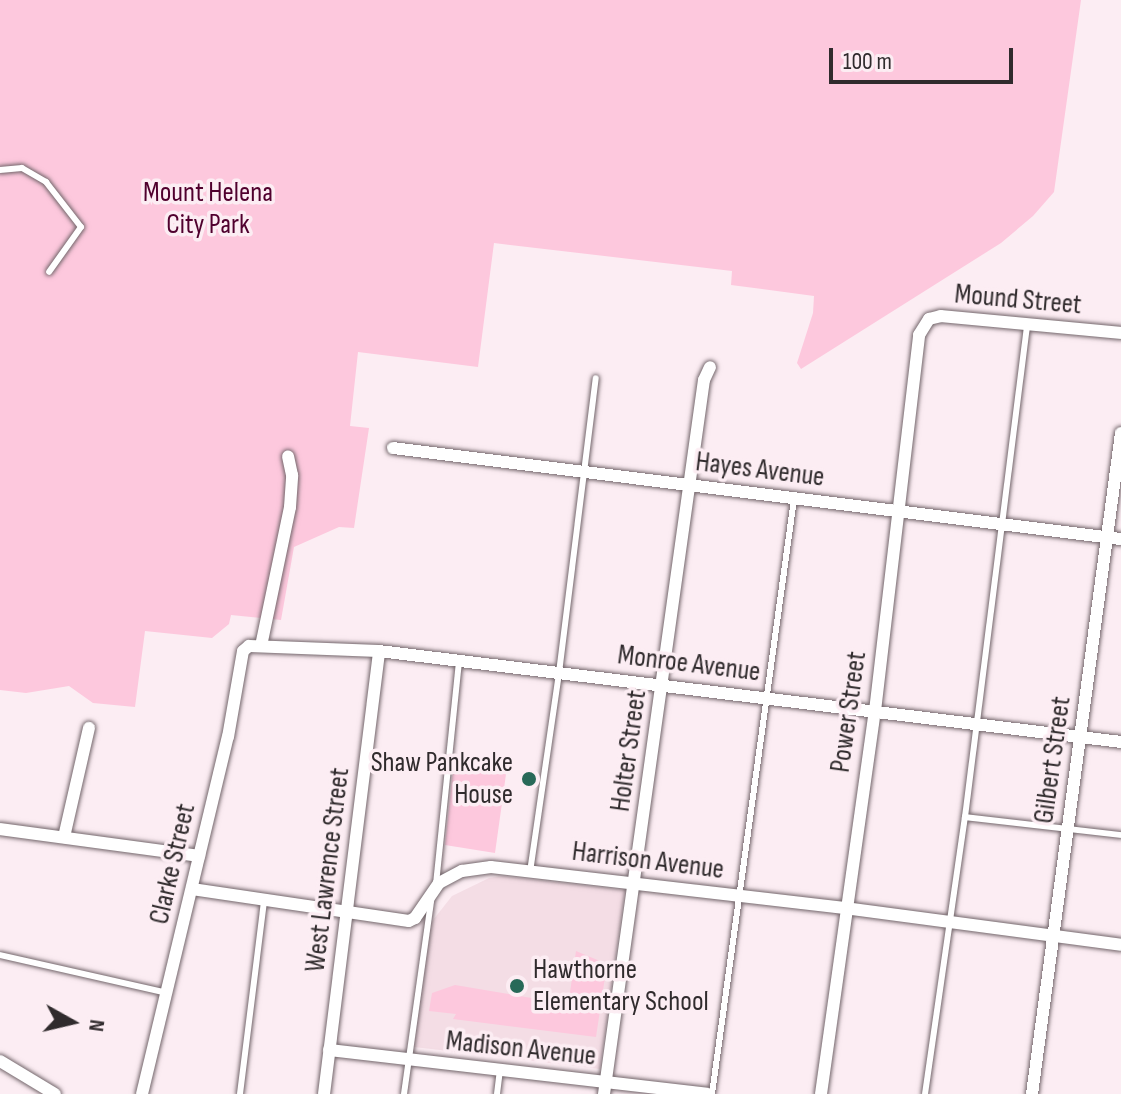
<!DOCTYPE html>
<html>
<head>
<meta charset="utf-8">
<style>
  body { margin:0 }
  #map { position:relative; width:1121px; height:1094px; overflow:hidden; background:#fcedf3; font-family:"Sofia Sans Condensed",sans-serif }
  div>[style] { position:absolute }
  .built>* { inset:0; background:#f4dde5 }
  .green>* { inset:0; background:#fdc8dd }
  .roads { filter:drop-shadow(0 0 2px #73666b) drop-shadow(0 0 2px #73666b) }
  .lane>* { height:6px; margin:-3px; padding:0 3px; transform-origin:3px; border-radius:3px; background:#fff }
  .street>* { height:12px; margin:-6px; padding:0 6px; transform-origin:6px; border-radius:6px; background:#fff }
  .dots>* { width:22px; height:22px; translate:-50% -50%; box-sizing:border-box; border:4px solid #fcedf3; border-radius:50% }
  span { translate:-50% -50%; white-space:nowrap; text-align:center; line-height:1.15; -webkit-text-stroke:7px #fcedf3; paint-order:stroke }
  .park-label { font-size:28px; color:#50002e }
  .street-label { font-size:28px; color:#302b2d }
  .poi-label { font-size:28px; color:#302b2d }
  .right { translate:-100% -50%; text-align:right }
  .left { translate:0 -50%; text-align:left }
  .north { position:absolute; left:32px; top:982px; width:80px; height:80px; -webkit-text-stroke:6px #fcedf3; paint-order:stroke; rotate:98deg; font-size:22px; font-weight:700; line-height:32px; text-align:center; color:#302b2d }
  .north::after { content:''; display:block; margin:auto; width:28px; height:36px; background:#302b2d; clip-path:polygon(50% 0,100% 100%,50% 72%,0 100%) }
  .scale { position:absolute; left:829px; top:48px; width:184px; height:36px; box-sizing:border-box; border:4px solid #302b2d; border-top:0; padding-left:10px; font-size:24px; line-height:28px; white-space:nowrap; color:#302b2d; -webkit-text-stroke:6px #fcedf3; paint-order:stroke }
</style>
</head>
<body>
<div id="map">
  <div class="built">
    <i style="clip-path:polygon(502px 876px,625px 890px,600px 1069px,414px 1047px,430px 924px,452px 896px,489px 878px)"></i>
  </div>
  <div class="green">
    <i style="clip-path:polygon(0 0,1081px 0,1054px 192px,1033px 216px,1001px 243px,801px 369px,797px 363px,813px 313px,814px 296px,731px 285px,732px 271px,494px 243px,478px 367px,358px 352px,350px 426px,369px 428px,354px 528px,339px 527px,294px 547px,281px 620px,231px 615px,229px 624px,212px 638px,145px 631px,135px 707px,93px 703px,69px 686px,26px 693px,0 690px)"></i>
    <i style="clip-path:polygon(454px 760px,507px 767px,495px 853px,445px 845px)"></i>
    <i style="clip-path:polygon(576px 951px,607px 964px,596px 1037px,453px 1019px,456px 1014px,429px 1011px,432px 993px,455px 985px,555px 1002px,556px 997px,569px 999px)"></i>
  </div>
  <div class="roads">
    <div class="lane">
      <i style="left:0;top:170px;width:22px;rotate:-5deg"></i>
      <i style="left:22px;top:168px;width:28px;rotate:30deg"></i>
      <i style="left:46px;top:182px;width:57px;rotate:52.1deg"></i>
      <i style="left:81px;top:227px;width:55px;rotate:125.4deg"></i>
      <i style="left:965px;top:817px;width:157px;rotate:6.6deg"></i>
      <i style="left:530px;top:872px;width:201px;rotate:-81.7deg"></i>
      <i style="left:559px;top:673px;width:297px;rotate:-82.9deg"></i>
      <i style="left:436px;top:884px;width:224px;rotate:-84.1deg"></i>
      <i style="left:0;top:955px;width:171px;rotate:12.8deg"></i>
      <i style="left:240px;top:1094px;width:195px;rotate:-82.9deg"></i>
      <i style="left:404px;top:1094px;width:195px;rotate:-82deg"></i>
      <i style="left:497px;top:1094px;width:23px;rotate:-83deg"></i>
      <i style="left:712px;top:1094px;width:601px;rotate:-82.15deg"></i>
      <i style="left:925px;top:1094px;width:280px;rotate:-81.8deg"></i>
      <i style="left:965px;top:817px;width:497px;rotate:-82.8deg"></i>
    </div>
    <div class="street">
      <i style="left:393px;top:448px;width:734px;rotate:7.13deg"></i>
      <i style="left:261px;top:646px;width:142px;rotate:-78.2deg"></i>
      <i style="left:290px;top:507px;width:32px;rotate:-86deg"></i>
      <i style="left:292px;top:475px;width:19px;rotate:-102deg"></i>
      <i style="left:0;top:829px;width:201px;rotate:7.7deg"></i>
      <i style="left:64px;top:837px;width:112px;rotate:-77.1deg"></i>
      <i style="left:192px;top:889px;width:219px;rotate:8.4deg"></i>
      <i style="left:409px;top:921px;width:7px;rotate:-27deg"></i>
      <i style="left:415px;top:918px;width:42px;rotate:-55.6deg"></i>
      <i style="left:439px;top:883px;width:26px;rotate:-28deg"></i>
      <i style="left:462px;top:871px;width:29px;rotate:-8deg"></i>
      <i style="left:491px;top:867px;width:356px;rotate:6.6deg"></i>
      <i style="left:845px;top:908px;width:278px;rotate:7.6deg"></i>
      <i style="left:329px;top:1050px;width:381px;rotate:6.6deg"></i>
      <i style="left:0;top:1061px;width:64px;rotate:31deg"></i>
      <i style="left:142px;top:1094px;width:367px;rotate:-76.5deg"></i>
      <i style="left:228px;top:737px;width:87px;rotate:-80.1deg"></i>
      <i style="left:243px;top:651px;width:8px;rotate:-40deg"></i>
      <i style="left:249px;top:646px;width:130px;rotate:2.2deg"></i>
      <i style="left:379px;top:651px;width:748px;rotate:6.99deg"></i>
      <i style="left:324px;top:1094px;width:446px;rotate:-82.9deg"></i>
      <i style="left:604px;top:1094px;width:721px;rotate:-82.03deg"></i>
      <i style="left:704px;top:380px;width:14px;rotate:-65deg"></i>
      <i style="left:821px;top:1094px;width:387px;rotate:-82deg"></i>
      <i style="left:875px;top:711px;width:379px;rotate:-83.3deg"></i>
      <i style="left:919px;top:335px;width:19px;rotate:-58deg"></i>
      <i style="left:929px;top:319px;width:12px;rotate:-14deg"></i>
      <i style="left:941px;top:316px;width:181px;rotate:5.4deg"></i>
      <i style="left:1032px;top:1094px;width:667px;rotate:-82.33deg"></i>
    </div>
  </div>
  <div class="dots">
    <i style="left:529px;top:779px;background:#286958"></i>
    <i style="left:517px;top:986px;background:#286958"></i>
  </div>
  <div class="park-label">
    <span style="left:208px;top:209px">Mount Helena<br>City Park</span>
  </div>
  <div class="street-label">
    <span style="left:1018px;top:300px;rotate:5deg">Mound Street</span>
    <span style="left:760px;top:470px;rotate:7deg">Hayes Avenue</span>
    <span style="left:689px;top:664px;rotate:7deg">Monroe Avenue</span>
    <span style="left:849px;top:712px;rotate:-82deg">Power Street</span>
    <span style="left:629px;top:751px;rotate:-82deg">Holter Street</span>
    <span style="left:1053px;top:760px;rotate:-82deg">Gilbert Street</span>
    <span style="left:648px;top:861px;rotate:7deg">Harrison Avenue</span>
    <span style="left:173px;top:864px;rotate:-77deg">Clarke Street</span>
    <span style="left:328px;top:870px;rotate:-83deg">West Lawrence Street</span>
    <span style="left:521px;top:1049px;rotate:6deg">Madison Avenue</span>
  </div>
  <div class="poi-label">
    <span class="right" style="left:513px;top:779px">Shaw Pankcake<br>House</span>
    <span class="left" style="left:533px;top:986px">Hawthorne<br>Elementary School</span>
  </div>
  <div class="north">N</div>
  <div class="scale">100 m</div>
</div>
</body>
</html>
